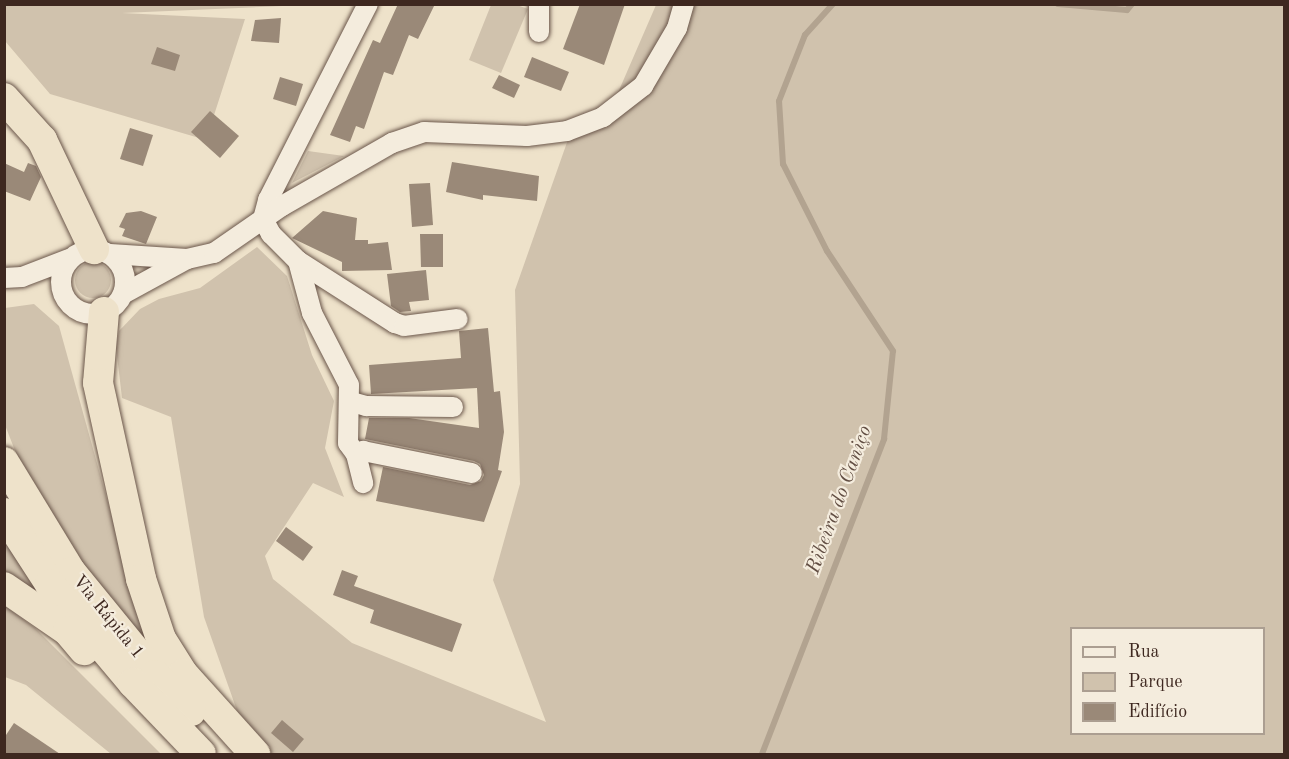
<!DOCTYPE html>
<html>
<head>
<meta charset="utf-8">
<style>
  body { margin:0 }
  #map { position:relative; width:1289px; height:759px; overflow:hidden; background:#eee2ca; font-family:"Old Standard TT",serif }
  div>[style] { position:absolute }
  .green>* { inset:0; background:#d0c2ad }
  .round { border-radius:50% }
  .stream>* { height:6px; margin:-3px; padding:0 3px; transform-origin:3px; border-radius:3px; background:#b2a390 }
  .building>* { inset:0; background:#9a8978 }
  .roads { filter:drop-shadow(0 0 2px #6a564a) drop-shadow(0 0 2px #6a564a) }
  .minor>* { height:20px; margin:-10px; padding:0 10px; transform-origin:10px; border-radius:10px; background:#f4ecdd }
  .minor>.ring { margin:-10px; padding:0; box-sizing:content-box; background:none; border:20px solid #f4ecdd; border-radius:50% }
  .highway>* { height:30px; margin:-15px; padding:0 15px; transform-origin:15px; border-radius:15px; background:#eee2ca }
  span { translate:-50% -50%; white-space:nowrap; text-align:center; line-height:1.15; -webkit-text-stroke:4.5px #f4ecdd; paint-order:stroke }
  .street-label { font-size:18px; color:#3e2820 }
  .water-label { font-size:20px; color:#614d42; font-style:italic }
  .frame { position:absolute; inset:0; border:6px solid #3e2820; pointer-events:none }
  .legend { position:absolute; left:1070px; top:627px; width:195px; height:108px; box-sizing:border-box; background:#f4ecdd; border:2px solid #ab9e91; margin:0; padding:8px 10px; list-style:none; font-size:18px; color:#3e2820 }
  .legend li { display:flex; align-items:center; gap:12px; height:30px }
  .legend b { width:30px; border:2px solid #ab9e91 }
</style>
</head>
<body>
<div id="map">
  <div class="green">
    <i style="clip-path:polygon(4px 5px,305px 5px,122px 13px,245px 19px,206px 140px,50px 94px,5px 41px)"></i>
    <i style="clip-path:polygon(491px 5px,517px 5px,528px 9px,501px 73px,469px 60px)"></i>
    <i style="clip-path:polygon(evenodd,656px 5px,1284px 5px,1284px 754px,268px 754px,241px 722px,204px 617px,171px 417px,122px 398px,116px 347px,119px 331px,140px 309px,159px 299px,200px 288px,257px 247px,287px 276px,312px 355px,334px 401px,325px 448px,344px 497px,313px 483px,265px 556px,273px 579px,352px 643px,546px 722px,493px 580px,520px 484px,515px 290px,571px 131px,610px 111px,656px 5px,1072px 628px,1264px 628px,1264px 734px,1072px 734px,1072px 628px)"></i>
    <i style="clip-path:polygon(308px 151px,344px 156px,292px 183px)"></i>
    <i class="round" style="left:75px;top:262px;width:36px;height:36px"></i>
    <i style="clip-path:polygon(34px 304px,59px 326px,149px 651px,102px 593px,21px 466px,5px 425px,5px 308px)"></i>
    <i style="clip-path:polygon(5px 531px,54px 612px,5px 581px)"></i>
    <i style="clip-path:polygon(5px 606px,35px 628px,161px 754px,111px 754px,26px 685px,5px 677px)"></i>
  </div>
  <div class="stream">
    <i style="left:1058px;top:4px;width:69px;rotate:5deg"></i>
    <i style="left:1127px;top:10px;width:8px;rotate:-50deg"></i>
    <i style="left:762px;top:754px;width:338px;rotate:-68.8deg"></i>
    <i style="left:884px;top:439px;width:88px;rotate:-84.2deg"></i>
    <i style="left:893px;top:351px;width:120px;rotate:-123.4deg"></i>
    <i style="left:827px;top:251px;width:97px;rotate:-116.8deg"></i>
    <i style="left:783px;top:164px;width:63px;rotate:-93.6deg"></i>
    <i style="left:779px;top:101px;width:71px;rotate:-68.5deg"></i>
    <i style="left:805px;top:35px;width:42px;rotate:-47.9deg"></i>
  </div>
  <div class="building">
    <i style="clip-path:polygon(398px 4px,435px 4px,418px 39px,409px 35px,393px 75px,384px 72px,364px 129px,356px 126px,350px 142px,330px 135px,373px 40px,380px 43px)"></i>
    <i style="clip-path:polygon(580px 4px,625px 4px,604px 65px,563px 49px)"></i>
    <i style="clip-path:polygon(281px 18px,279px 43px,251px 41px,255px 20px)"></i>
    <i style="clip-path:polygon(157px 47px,180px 55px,175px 71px,151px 64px)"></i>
    <i style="clip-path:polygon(532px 57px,569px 72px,561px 91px,524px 77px)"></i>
    <i style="clip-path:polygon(499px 75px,520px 85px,514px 98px,492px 88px)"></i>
    <i style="clip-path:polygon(280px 77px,303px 84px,296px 106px,273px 99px)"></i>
    <i style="clip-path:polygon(210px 111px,239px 136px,220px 158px,191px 132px)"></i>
    <i style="clip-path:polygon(130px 128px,153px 135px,143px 166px,120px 159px)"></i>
    <i style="clip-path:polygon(452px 162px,539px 176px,537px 201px,483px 195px,483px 200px,446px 192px)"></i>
    <i style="clip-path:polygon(4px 163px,24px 172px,28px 163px,36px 166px,41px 177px,30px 201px,4px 191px)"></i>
    <i style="clip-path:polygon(430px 183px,433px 225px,412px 227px,409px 184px)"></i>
    <i style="clip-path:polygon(141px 211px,157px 217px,146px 244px,122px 236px,125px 229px,119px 227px,126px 213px)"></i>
    <i style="clip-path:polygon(323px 211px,357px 218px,355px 240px,368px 240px,368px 244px,388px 242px,392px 270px,342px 271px,342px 262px,292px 238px)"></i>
    <i style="clip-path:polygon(420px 234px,443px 234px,443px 267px,421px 267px)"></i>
    <i style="clip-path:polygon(426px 270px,429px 300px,409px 302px,411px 311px,400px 312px,391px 306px,387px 274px)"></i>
    <i style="clip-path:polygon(488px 328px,494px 392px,500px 391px,504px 432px,498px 470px,502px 471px,484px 522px,376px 501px,383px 467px,470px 485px,481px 481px,484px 475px,480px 464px,474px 461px,365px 439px,369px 418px,409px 418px,479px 428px,477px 388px,371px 394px,369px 365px,461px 358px,459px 331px)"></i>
    <i style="clip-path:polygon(286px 527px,313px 547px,303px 561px,276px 541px)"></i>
    <i style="clip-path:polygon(342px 570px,358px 576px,354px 586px,462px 624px,452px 652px,370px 623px,374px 610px,333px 595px)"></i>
    <i style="clip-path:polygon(282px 720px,304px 739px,293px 752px,271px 733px)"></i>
    <i style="clip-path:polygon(14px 723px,60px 754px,4px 754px,4px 738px)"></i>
  </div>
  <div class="roads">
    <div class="minor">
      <i style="left:539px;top:4px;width:28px;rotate:90deg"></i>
      <i style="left:263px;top:219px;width:20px;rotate:-75deg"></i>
      <i style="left:268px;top:200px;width:220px;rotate:-63deg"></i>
      <i style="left:263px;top:219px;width:17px;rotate:62deg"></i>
      <i style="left:271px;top:234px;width:38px;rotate:45deg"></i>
      <i style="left:298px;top:261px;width:115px;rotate:32.6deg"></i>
      <i style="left:395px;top:323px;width:9px;rotate:18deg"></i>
      <i style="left:404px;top:326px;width:54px;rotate:-7.4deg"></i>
      <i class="ring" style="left:61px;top:250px;width:44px;height:44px"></i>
      <i style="left:110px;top:254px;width:77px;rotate:3.7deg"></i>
      <i style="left:187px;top:259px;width:28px;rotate:-13deg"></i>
      <i style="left:214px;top:253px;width:83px;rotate:-34.7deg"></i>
      <i style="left:282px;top:206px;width:127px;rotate:-29.8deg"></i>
      <i style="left:392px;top:143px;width:34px;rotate:-19deg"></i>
      <i style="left:424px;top:132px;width:103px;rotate:2.2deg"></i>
      <i style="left:527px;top:136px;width:40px;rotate:-7.1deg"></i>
      <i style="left:567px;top:131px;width:39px;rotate:-21deg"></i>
      <i style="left:603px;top:117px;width:51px;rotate:-37.8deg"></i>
      <i style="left:643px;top:86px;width:67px;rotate:-59.6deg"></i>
      <i style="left:677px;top:28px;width:25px;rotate:-74deg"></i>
      <i style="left:298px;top:261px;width:54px;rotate:74.9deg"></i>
      <i style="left:312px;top:313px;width:81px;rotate:62.8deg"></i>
      <i style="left:349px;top:385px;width:58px;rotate:91deg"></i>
      <i style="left:348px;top:443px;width:14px;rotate:54deg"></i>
      <i style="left:356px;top:454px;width:30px;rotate:76deg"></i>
      <i style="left:4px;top:278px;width:18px;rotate:-3deg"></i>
      <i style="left:22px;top:277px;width:50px;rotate:-21deg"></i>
      <i style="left:123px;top:294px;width:73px;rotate:-28.7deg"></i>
      <i style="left:352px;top:402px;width:15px;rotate:16deg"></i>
      <i style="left:366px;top:406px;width:87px;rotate:0.7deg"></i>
      <i style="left:356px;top:454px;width:8px;rotate:-23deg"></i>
      <i style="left:363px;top:451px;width:111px;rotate:11.4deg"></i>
    </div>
    <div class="highway">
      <i style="left:4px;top:98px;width:57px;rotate:47.9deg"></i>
      <i style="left:42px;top:140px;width:121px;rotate:64.5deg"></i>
      <i style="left:104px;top:312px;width:71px;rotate:94.8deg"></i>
      <i style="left:98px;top:383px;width:201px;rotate:77.6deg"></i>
      <i style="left:141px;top:579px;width:63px;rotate:71.6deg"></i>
      <i style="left:161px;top:639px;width:41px;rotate:57.8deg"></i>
      <i style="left:183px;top:674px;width:108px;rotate:48deg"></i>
      <i style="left:4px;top:462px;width:129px;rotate:58.7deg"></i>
      <i style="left:71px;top:572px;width:133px;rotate:50.8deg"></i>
      <i style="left:155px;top:675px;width:51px;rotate:45deg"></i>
      <i style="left:4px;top:513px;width:85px;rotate:57.1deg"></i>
      <i style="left:50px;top:584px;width:129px;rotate:50deg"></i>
      <i style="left:133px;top:683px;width:98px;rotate:46.2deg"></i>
      <i style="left:4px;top:587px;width:78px;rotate:34.5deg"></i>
      <i style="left:68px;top:631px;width:25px;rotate:50deg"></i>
    </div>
  </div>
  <div class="street-label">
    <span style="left:108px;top:617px;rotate:51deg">Via Rápida 1</span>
  </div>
  <div class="water-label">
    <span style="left:840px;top:500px;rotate:-70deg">Ribeira do Caniço</span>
  </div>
  <div class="frame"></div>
  <ul class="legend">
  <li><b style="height:8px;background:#f4ecdd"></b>Rua</li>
  <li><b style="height:16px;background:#d0c2ad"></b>Parque</li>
  <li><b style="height:16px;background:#9a8978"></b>Edifício</li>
  </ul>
</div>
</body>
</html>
